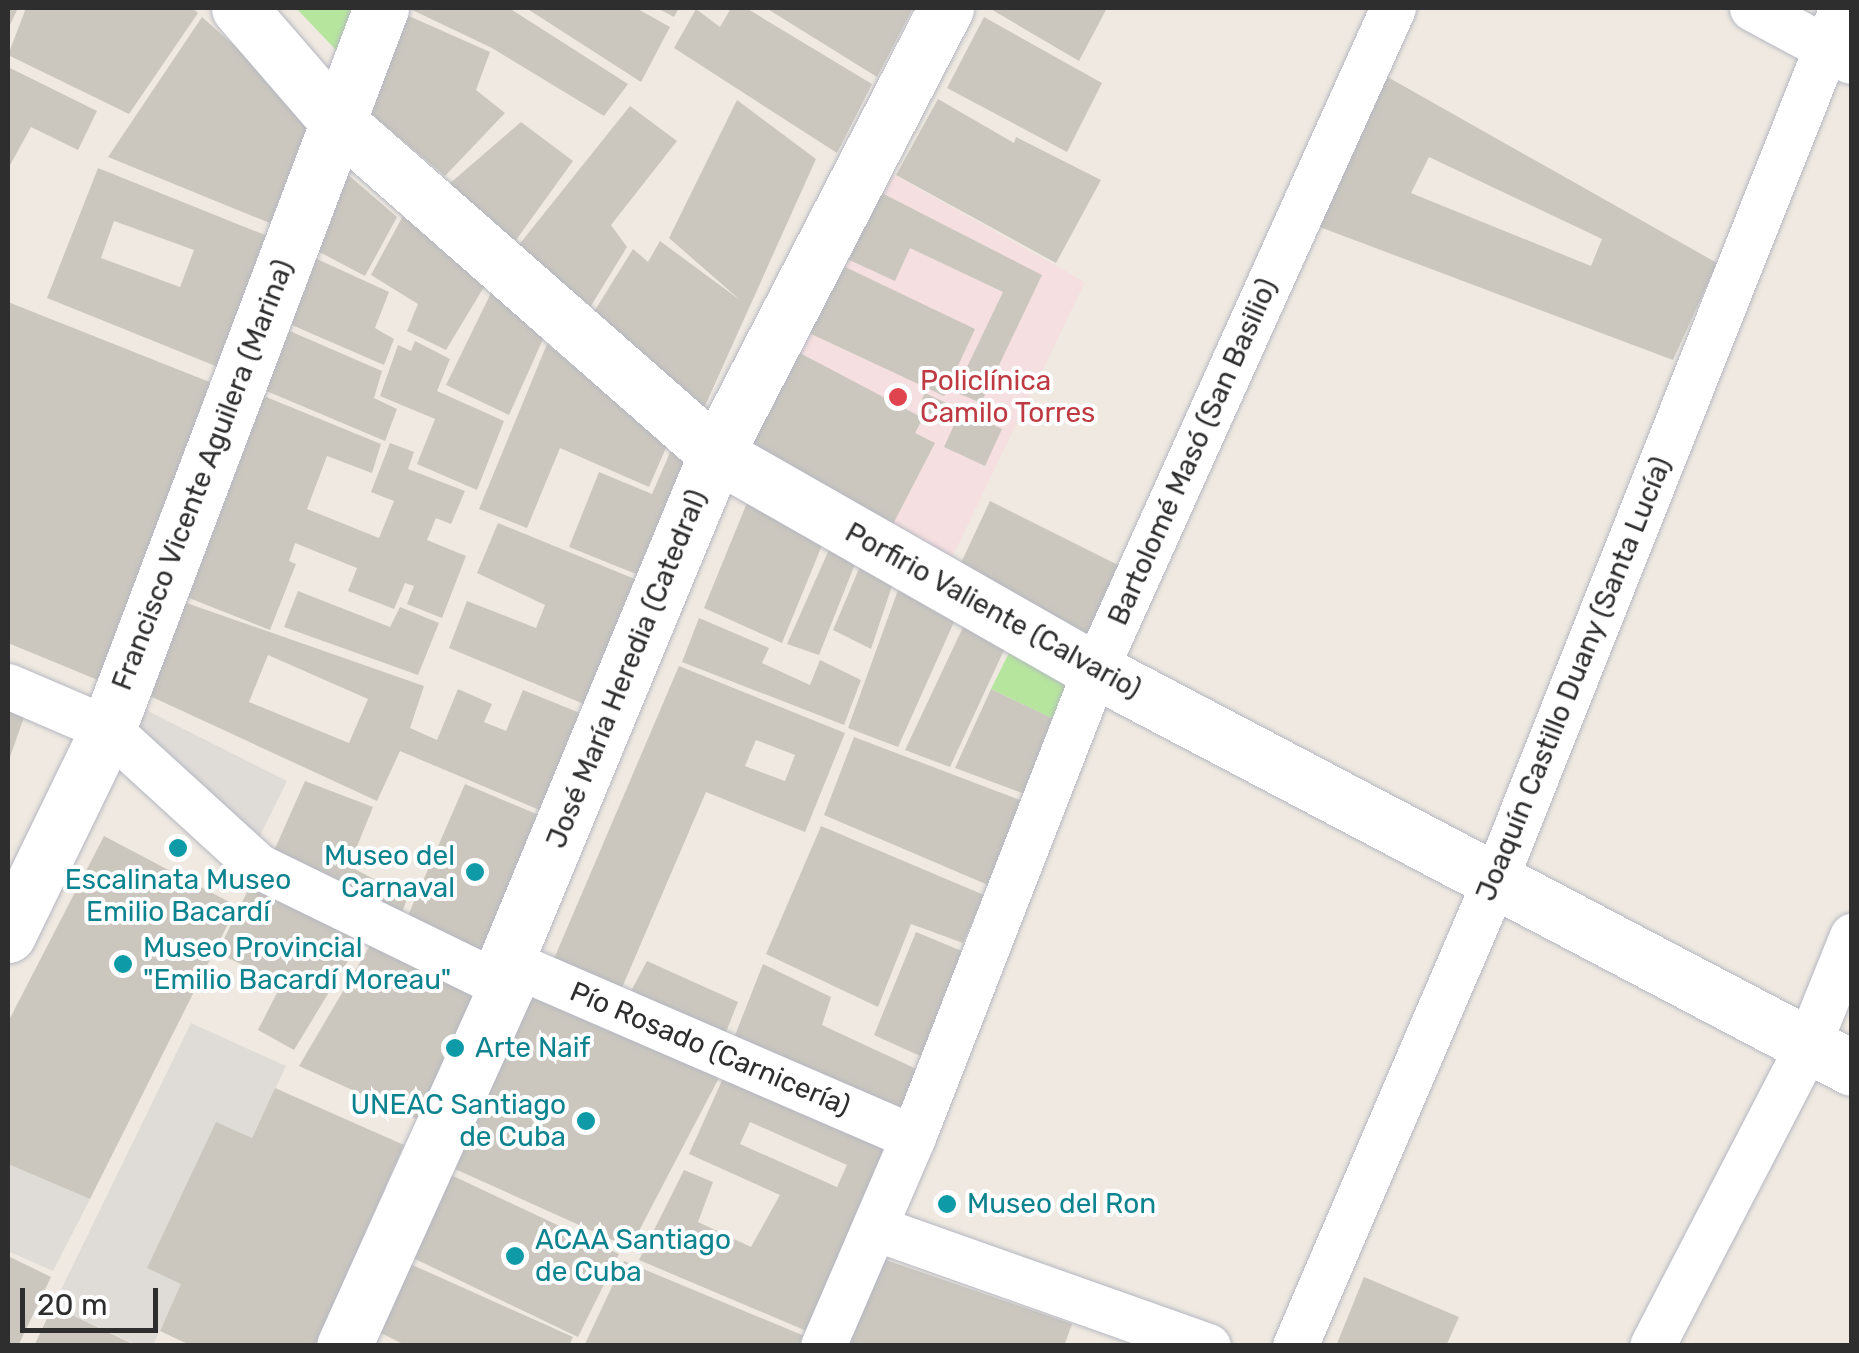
<!DOCTYPE html>
<html>
<head>
<meta charset="utf-8">
<style>
  body { margin:0 }
  #map { position:relative; width:1859px; height:1353px; overflow:hidden; background:#efe9e1; font-family:Rubik,sans-serif }
  div>[style] { position:absolute }
  .medical>* { inset:0; background:#f5dfe0 }
  .green>* { inset:0; background:#b6e59e }
  .plaza>* { inset:0; background:#dfdcd8 }
  .building>* { inset:0; background:#cbc7bf }
  .roads { filter:drop-shadow(0 0 2px #b4b7c1) drop-shadow(0 0 2px #b4b7c1) }
  .street>* { height:45px; margin:-22.5px; padding:0 22.5px; transform-origin:22.5px; border-radius:22.5px; background:#fff }
  .secondary>* { height:55px; margin:-27.5px; padding:0 27.5px; transform-origin:27.5px; border-radius:27.5px; background:#fff }
  .dots>* { width:28px; height:28px; translate:-50% -50%; box-sizing:border-box; border:5px solid #fff; border-radius:50% }
  span { translate:-50% -50%; white-space:nowrap; text-align:center; line-height:1.15; -webkit-text-stroke:8px #fff; paint-order:stroke }
  .health-label { font-size:28px; color:#be3a42 }
  .left { translate:0 -50%; text-align:left }
  .street-label { font-size:28px; color:#2e2e2e }
  .culture-label { font-size:28px; color:#0d838f }
  .right { translate:-100% -50%; text-align:right }
  .frame { position:absolute; inset:0; border:10px solid #2e2e2e; pointer-events:none }
  .scale { position:absolute; left:20px; top:1288px; width:138px; height:45px; box-sizing:border-box; border:5px solid #2e2e2e; border-top:0; padding-left:12px; font-size:30px; line-height:35px; white-space:nowrap; color:#2e2e2e; -webkit-text-stroke:8px #fff; paint-order:stroke }
</style>
</head>
<body>
<div id="map">
  <div class="medical">
    <i style="clip-path:polygon(880px 167px,1085px 282px,945px 572px,737px 454px)"></i>
  </div>
  <div class="green">
    <i style="clip-path:polygon(296px 8px,358px 8px,338px 52px)"></i>
    <i style="clip-path:polygon(1009px 653px,1073px 688px,1060px 722px,991px 689px)"></i>
  </div>
  <div class="plaza">
    <i style="clip-path:polygon(132px 703px,287px 781px,254px 848px,119px 738px)"></i>
    <i style="clip-path:polygon(191px 1023px,286px 1066px,153px 1345px,137px 1345px,53px 1306px)"></i>
    <i style="clip-path:polygon(8px 1164px,90px 1199px,53px 1271px,8px 1251px)"></i>
  </div>
  <div class="building">
    <i style="clip-path:polygon(8px 8px,18px 8px,8px 29px)"></i>
    <i style="clip-path:polygon(26px 8px,192px 8px,198px 13px,129px 114px,8px 55px)"></i>
    <i style="clip-path:polygon(408px 8px,509px 8px,628px 84px,604px 116px,492px 48px)"></i>
    <i style="clip-path:polygon(526px 8px,636px 8px,670px 27px,641px 82px)"></i>
    <i style="clip-path:polygon(657px 8px,679px 8px,674px 17px)"></i>
    <i style="clip-path:polygon(731px 8px,746px 8px,872px 84px,837px 153px,674px 48px,696px 9px,720px 27px)"></i>
    <i style="clip-path:polygon(766px 8px,913px 8px,877px 77px)"></i>
    <i style="clip-path:polygon(989px 8px,1107px 8px,1079px 61px)"></i>
    <i style="clip-path:polygon(402px 13px,490px 52px,476px 90px,505px 113px,445px 176px,364px 108px)"></i>
    <i style="clip-path:polygon(202px 17px,320px 122px,277px 226px,108px 157px)"></i>
    <i style="clip-path:polygon(984px 17px,1102px 83px,1067px 152px,947px 88px)"></i>
    <i style="clip-path:polygon(8px 67px,97px 111px,78px 150px,31px 127px,8px 169px)"></i>
    <i style="clip-path:polygon(evenodd,1377px 71px,1717px 263px,1673px 360px,1309px 223px,1377px 71px,1429px 157px,1602px 239px,1591px 266px,1411px 193px,1429px 157px)"></i>
    <i style="clip-path:polygon(938px 99px,1014px 143px,1016px 137px,1101px 180px,1056px 263px,896px 175px)"></i>
    <i style="clip-path:polygon(737px 100px,816px 159px,700px 417px,587px 323px,633px 249px,648px 262px,660px 241px,740px 300px,669px 238px)"></i>
    <i style="clip-path:polygon(630px 106px,677px 141px,611px 225px,627px 247px,586px 314px,514px 251px)"></i>
    <i style="clip-path:polygon(521px 122px,573px 161px,511px 247px,448px 185px)"></i>
    <i style="clip-path:polygon(338px 166px,397px 217px,365px 276px,308px 246px)"></i>
    <i style="clip-path:polygon(evenodd,98px 168px,275px 239px,223px 369px,47px 298px,98px 168px,114px 221px,194px 250px,180px 287px,101px 258px,114px 221px)"></i>
    <i style="clip-path:polygon(876px 190px,1042px 275px,981px 403px,955px 392px,1003px 292px,910px 248px,895px 281px,845px 258px)"></i>
    <i style="clip-path:polygon(405px 212px,487px 282px,446px 350px,407px 331px,418px 304px,371px 275px)"></i>
    <i style="clip-path:polygon(304px 253px,389px 292px,375px 328px,394px 339px,384px 365px,278px 319px)"></i>
    <i style="clip-path:polygon(841px 265px,975px 329px,944px 396px,809px 333px)"></i>
    <i style="clip-path:polygon(491px 293px,544px 337px,509px 415px,446px 385px)"></i>
    <i style="clip-path:polygon(8px 302px,217px 385px,105px 683px,8px 643px)"></i>
    <i style="clip-path:polygon(276px 325px,382px 371px,374px 398px,397px 409px,385px 441px,252px 385px)"></i>
    <i style="clip-path:polygon(415px 341px,450px 359px,437px 391px,504px 421px,477px 490px,417px 464px,435px 419px,380px 396px,398px 345px,411px 351px)"></i>
    <i style="clip-path:polygon(547px 344px,668px 443px,649px 487px,560px 448px,527px 528px,479px 509px)"></i>
    <i style="clip-path:polygon(798px 352px,923px 418px,915px 433px,935px 443px,890px 530px,745px 452px)"></i>
    <i style="clip-path:polygon(249px 390px,381px 444px,372px 473px,327px 456px,307px 509px,379px 538px,394px 501px,371px 492px,390px 443px,414px 452px,408px 469px,465px 491px,451px 524px,436px 518px,427px 540px,466px 556px,442px 618px,407px 604px,414px 586px,405px 583px,394px 609px,348px 591px,357px 568px,295px 543px,289px 561px,296px 564px,270px 630px,179px 594px)"></i>
    <i style="clip-path:polygon(925px 393px,1002px 429px,985px 466px,944px 447px,954px 425px,918px 408px)"></i>
    <i style="clip-path:polygon(672px 448px,700px 464px,651px 580px,569px 547px,599px 472px,652px 494px)"></i>
    <i style="clip-path:polygon(751px 493px,825px 538px,782px 643px,704px 608px)"></i>
    <i style="clip-path:polygon(990px 501px,1128px 570px,1095px 641px,960px 565px)"></i>
    <i style="clip-path:polygon(498px 523px,647px 584px,596px 709px,449px 648px,467px 601px,536px 628px,545px 605px,477px 573px)"></i>
    <i style="clip-path:polygon(832px 543px,857px 559px,819px 655px,787px 644px)"></i>
    <i style="clip-path:polygon(861px 564px,893px 583px,871px 649px,833px 630px)"></i>
    <i style="clip-path:polygon(898px 590px,954px 622px,898px 747px,848px 728px)"></i>
    <i style="clip-path:polygon(298px 591px,390px 627px,400px 607px,439px 623px,418px 675px,284px 627px)"></i>
    <i style="clip-path:polygon(evenodd,175px 599px,424px 686px,410px 728px,437px 740px,458px 689px,492px 704px,484px 722px,506px 731px,523px 690px,590px 717px,549px 814px,400px 751px,377px 801px,139px 691px,175px 599px,268px 655px,368px 699px,349px 743px,249px 702px,268px 655px)"></i>
    <i style="clip-path:polygon(699px 618px,769px 648px,762px 663px,810px 685px,820px 660px,861px 680px,844px 725px,682px 662px)"></i>
    <i style="clip-path:polygon(964px 625px,1005px 648px,950px 767px,905px 750px)"></i>
    <i style="clip-path:polygon(evenodd,679px 666px,845px 733px,805px 832px,706px 792px,621px 990px,553px 961px,679px 666px,756px 740px,795px 755px,785px 781px,745px 766px,756px 740px)"></i>
    <i style="clip-path:polygon(991px 689px,1060px 722px,1033px 797px,955px 768px)"></i>
    <i style="clip-path:polygon(8px 711px,24px 717px,8px 763px)"></i>
    <i style="clip-path:polygon(854px 737px,1028px 803px,995px 888px,824px 815px)"></i>
    <i style="clip-path:polygon(305px 781px,373px 807px,349px 866px,408px 897px,398px 922px,273px 853px)"></i>
    <i style="clip-path:polygon(465px 784px,546px 818px,482px 963px,403px 927px)"></i>
    <i style="clip-path:polygon(821px 826px,984px 895px,963px 943px,911px 924px,878px 1007px,766px 954px)"></i>
    <i style="clip-path:polygon(104px 836px,237px 906px,90px 1199px,8px 1164px,8px 1022px)"></i>
    <i style="clip-path:polygon(252px 882px,363px 936px,294px 1050px,258px 1030px,282px 983px,217px 953px)"></i>
    <i style="clip-path:polygon(916px 932px,969px 954px,931px 1061px,874px 1035px)"></i>
    <i style="clip-path:polygon(375px 937px,490px 998px,430px 1125px,299px 1066px)"></i>
    <i style="clip-path:polygon(647px 961px,738px 1002px,724px 1037px,628px 997px)"></i>
    <i style="clip-path:polygon(763px 964px,831px 997px,822px 1025px,925px 1073px,905px 1121px,732px 1043px)"></i>
    <i style="clip-path:polygon(534px 994px,721px 1074px,630px 1248px,455px 1169px)"></i>
    <i style="clip-path:polygon(evenodd,724px 1076px,891px 1150px,809px 1332px,639px 1260px,684px 1170px,713px 1182px,698px 1222px,751px 1247px,780px 1195px,689px 1154px,724px 1076px,750px 1122px,847px 1165px,837px 1187px,740px 1144px,750px 1122px)"></i>
    <i style="clip-path:polygon(275px 1088px,404px 1145px,315px 1346px,192px 1346px,160px 1331px,181px 1284px,147px 1268px,216px 1122px,252px 1138px)"></i>
    <i style="clip-path:polygon(449px 1174px,619px 1254px,578px 1337px,411px 1257px)"></i>
    <i style="clip-path:polygon(8px 1256px,51px 1277px,18px 1346px,8px 1346px)"></i>
    <i style="clip-path:polygon(883px 1259px,1072px 1324px,1064px 1346px,846px 1346px)"></i>
    <i style="clip-path:polygon(624px 1261px,807px 1337px,803px 1346px,584px 1346px)"></i>
    <i style="clip-path:polygon(408px 1263px,573px 1337px,569px 1346px,407px 1346px,377px 1331px)"></i>
    <i style="clip-path:polygon(1364px 1277px,1459px 1317px,1446px 1346px,1336px 1346px)"></i>
    <i style="clip-path:polygon(53px 1306px,137px 1346px,34px 1346px)"></i>
  </div>
  <div class="roads">
    <div class="street">
      <i style="left:1752px;top:8px;width:112px;rotate:28.2deg"></i>
      <i style="left:8px;top:686px;width:109px;rotate:23.3deg"></i>
      <i style="left:108px;top:729px;width:203px;rotate:42.4deg"></i>
      <i style="left:258px;top:866px;width:276px;rotate:26deg"></i>
      <i style="left:506px;top:961px;width:443px;rotate:23.4deg"></i>
      <i style="left:875px;top:1228px;width:353px;rotate:19.5deg"></i>
      <i style="left:823px;top:1346px;width:228px;rotate:-66.7deg"></i>
      <i style="left:913px;top:1137px;width:501px;rotate:-68.71deg"></i>
      <i style="left:1095px;top:670px;width:726px;rotate:-65.77deg"></i>
      <i style="left:1295px;top:1346px;width:507px;rotate:-66.77deg"></i>
      <i style="left:1495px;top:880px;width:939px;rotate:-68.3deg"></i>
      <i style="left:1652px;top:1346px;width:339px;rotate:-62.6deg"></i>
      <i style="left:1808px;top:1045px;width:118px;rotate:-68deg"></i>
    </div>
    <div class="secondary">
      <i style="left:239px;top:8px;width:148px;rotate:49.1deg"></i>
      <i style="left:336px;top:120px;width:506px;rotate:41.31deg"></i>
      <i style="left:716px;top:454px;width:436px;rotate:29.7deg"></i>
      <i style="left:1095px;top:670px;width:855px;rotate:27.73deg"></i>
      <i style="left:8px;top:935px;width:229px;rotate:-64.1deg"></i>
      <i style="left:108px;top:729px;width:771px;rotate:-69.26deg"></i>
      <i style="left:344px;top:1346px;width:394px;rotate:-65.7deg"></i>
      <i style="left:506px;top:987px;width:26px;rotate:-90deg"></i>
      <i style="left:506px;top:961px;width:549px;rotate:-67.5deg"></i>
      <i style="left:716px;top:454px;width:502px;rotate:-62.72deg"></i>
    </div>
  </div>
  <div class="dots">
    <i style="left:898px;top:397px;background:#e0444e"></i>
    <i style="left:178px;top:848px;background:#0f9aa8"></i>
    <i style="left:475px;top:872px;background:#0f9aa8"></i>
    <i style="left:123px;top:964px;background:#0f9aa8"></i>
    <i style="left:455px;top:1048px;background:#0f9aa8"></i>
    <i style="left:586px;top:1121px;background:#0f9aa8"></i>
    <i style="left:947px;top:1204px;background:#0f9aa8"></i>
    <i style="left:515px;top:1256px;background:#0f9aa8"></i>
  </div>
  <div class="health-label">
    <span class="left" style="left:920px;top:397px">Policlínica<br>Camilo Torres</span>
  </div>
  <div class="street-label">
    <span style="left:1193px;top:452px;rotate:-66deg">Bartolomé Masó (San Basilio)</span>
    <span style="left:203px;top:475px;rotate:-69deg">Francisco Vicente Aguilera (Marina)</span>
    <span style="left:993px;top:611px;rotate:29deg">Porfirio Valiente (Calvario)</span>
    <span style="left:627px;top:669px;rotate:-68deg">José María Heredia (Catedral)</span>
    <span style="left:1574px;top:679px;rotate:-68deg">Joaquín Castillo Duany (Santa Lucía)</span>
    <span style="left:710px;top:1049px;rotate:23deg">Pío Rosado (Carnicería)</span>
  </div>
  <div class="culture-label">
    <span class="right" style="left:455px;top:872px">Museo del<br>Carnaval</span>
    <span style="left:178px;top:896px">Escalinata Museo<br>Emilio Bacardí</span>
    <span class="left" style="left:143px;top:964px">Museo Provincial<br>"Emilio Bacardí Moreau"</span>
    <span class="left" style="left:475px;top:1048px">Arte Naif</span>
    <span class="right" style="left:566px;top:1121px">UNEAC Santiago<br>de Cuba</span>
    <span class="left" style="left:967px;top:1204px">Museo del Ron</span>
    <span class="left" style="left:535px;top:1256px">ACAA Santiago<br>de Cuba</span>
  </div>
  <div class="frame"></div>
  <div class="scale">20 m</div>
</div>
</body>
</html>
